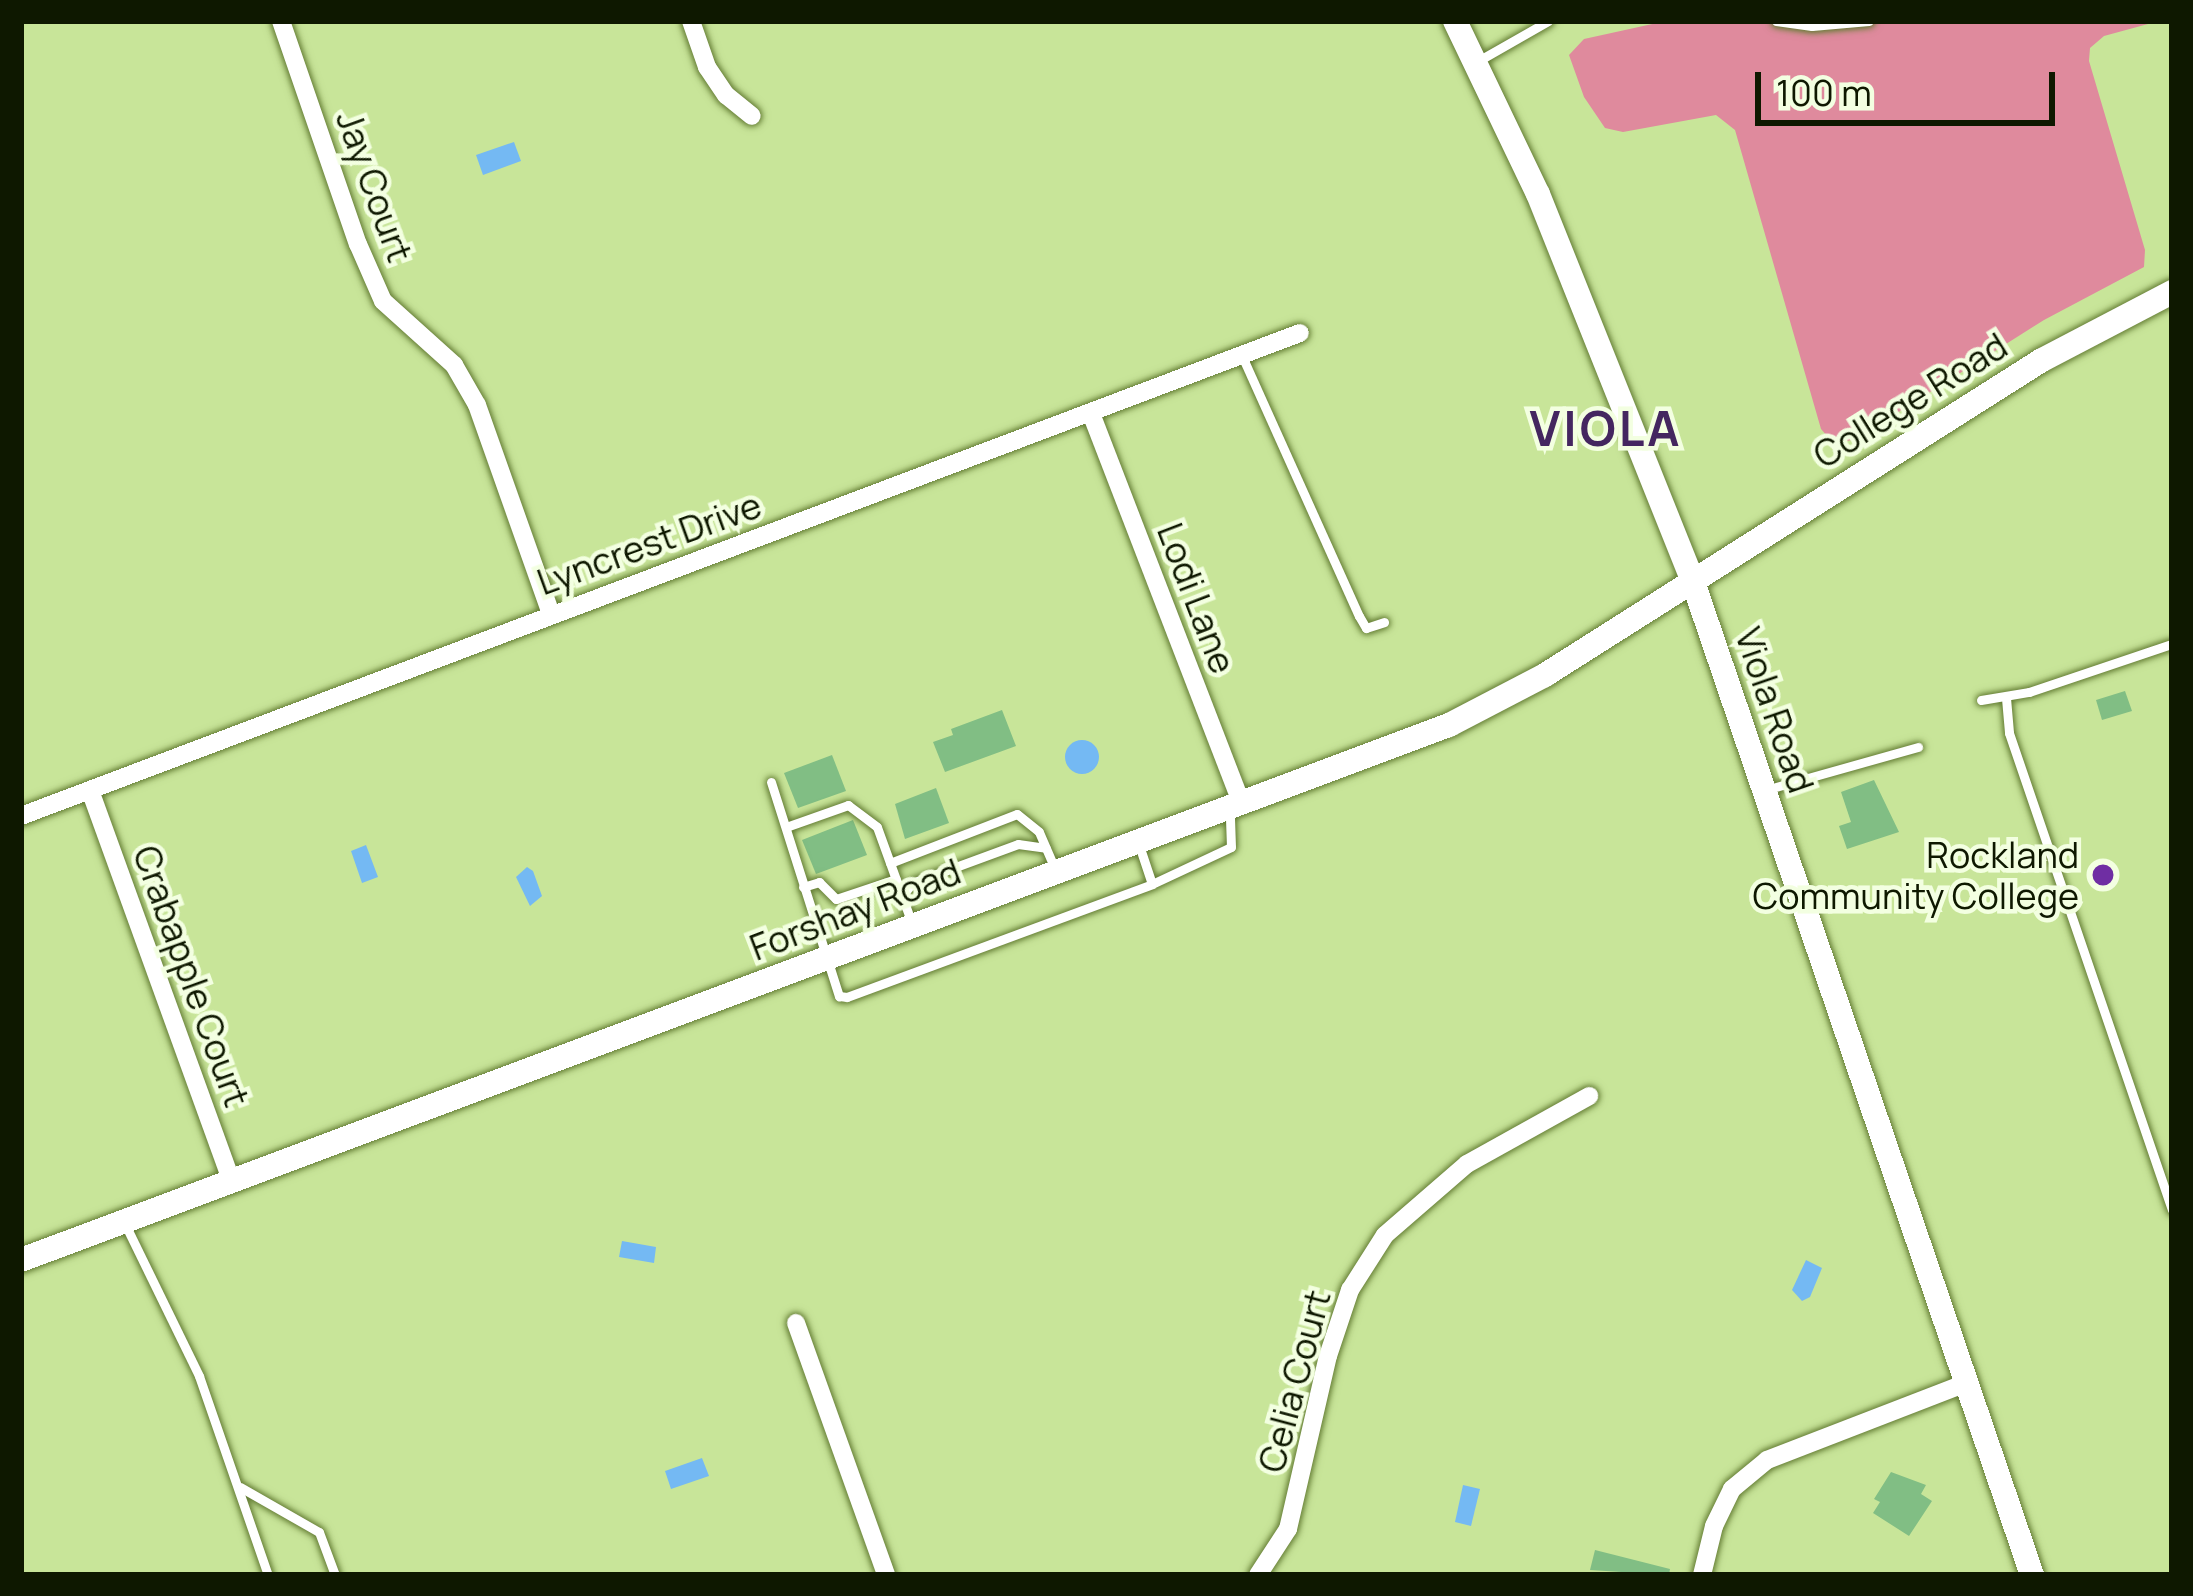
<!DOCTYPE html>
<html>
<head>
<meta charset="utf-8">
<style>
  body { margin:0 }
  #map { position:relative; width:2193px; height:1596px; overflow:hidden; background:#c8e599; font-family:Manrope,sans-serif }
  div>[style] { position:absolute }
  .green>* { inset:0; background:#df8a9d }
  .water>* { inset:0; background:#74b9f3 }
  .round { border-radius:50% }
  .building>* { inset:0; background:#81be84 }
  .roads { filter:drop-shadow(0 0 3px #637c33) drop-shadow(0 0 3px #637c33) }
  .service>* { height:9px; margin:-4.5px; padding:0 4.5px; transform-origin:4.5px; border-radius:4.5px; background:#fff }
  .minor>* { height:18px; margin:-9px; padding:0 9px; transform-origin:9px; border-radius:9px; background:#fff }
  .tertiary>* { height:24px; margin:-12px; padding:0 12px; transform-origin:12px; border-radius:12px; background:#fff }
  .dots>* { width:33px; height:33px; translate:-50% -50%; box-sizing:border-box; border:6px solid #f3ffe1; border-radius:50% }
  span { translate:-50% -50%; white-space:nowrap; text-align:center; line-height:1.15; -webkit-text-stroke:9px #f3ffe1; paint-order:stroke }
  .street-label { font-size:36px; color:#0e1800 }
  .poi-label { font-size:36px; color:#0e1800 }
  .right { translate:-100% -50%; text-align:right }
  .district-label { font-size:48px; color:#442660; font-weight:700; letter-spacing:3px }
  .frame { position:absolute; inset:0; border:24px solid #0e1800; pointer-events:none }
  .scale { position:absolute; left:1755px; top:72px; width:300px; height:54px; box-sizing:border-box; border:6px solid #0e1800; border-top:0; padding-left:15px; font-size:36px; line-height:42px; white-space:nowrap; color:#0e1800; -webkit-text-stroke:9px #f3ffe1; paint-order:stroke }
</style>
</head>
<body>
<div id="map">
  <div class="green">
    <i style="clip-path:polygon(1666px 21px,2159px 21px,2104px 36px,2090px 48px,2089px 61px,2145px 250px,2144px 267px,2044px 320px,1856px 439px,1834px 444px,1821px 429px,1735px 130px,1716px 115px,1623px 132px,1605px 128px,1584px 97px,1569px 55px,1584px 39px)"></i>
  </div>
  <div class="water">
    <i style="clip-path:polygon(514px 142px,521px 161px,483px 175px,476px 155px)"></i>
    <i class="round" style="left:1065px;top:740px;width:34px;height:34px"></i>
    <i style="clip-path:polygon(366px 845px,378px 877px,362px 883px,351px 851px)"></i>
    <i style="clip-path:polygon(527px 867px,533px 871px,542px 896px,530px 906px,516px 877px)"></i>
    <i style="clip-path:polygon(622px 1241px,656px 1247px,654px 1263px,619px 1257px)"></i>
    <i style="clip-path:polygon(1806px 1260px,1822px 1268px,1810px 1297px,1802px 1301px,1792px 1290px)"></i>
    <i style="clip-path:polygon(702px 1458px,709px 1476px,671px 1489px,665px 1471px)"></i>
    <i style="clip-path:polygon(1463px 1485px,1480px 1489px,1471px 1526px,1455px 1522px)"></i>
  </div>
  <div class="building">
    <i style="clip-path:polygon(2125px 691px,2132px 711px,2102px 720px,2096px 700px)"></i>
    <i style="clip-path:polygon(1002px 710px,1016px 746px,945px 772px,933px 742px,953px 735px,951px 729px)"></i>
    <i style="clip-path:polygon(832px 755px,846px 791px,798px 808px,784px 773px)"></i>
    <i style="clip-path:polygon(1874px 780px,1899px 832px,1847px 849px,1839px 826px,1851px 822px,1841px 792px)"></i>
    <i style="clip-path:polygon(936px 788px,949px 823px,905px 839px,895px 804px)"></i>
    <i style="clip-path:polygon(853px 820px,867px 855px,816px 874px,802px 840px)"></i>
    <i style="clip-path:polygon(1891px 1472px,1926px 1485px,1921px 1494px,1932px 1501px,1909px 1536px,1873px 1513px,1880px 1502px,1874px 1499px)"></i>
    <i style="clip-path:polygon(1595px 1550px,1670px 1569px,1669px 1575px,1590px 1570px)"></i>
  </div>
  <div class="roads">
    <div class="service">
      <i style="left:1776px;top:21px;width:36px;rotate:8deg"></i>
      <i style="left:1812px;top:26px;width:57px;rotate:-5deg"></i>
      <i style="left:1478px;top:61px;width:81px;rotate:-29.7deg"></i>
      <i style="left:1242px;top:356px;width:285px;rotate:65.8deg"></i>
      <i style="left:1359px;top:616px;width:14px;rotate:60deg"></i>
      <i style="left:1366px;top:628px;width:19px;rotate:-18deg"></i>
      <i style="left:2006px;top:698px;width:35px;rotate:85deg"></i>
      <i style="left:2009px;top:733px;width:504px;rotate:71.13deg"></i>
      <i style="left:1981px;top:700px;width:49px;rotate:-9.5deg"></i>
      <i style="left:2029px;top:692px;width:151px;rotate:-18.6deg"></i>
      <i style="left:771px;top:782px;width:225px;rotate:72.4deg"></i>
      <i style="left:839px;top:996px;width:8px;rotate:7deg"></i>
      <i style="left:847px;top:997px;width:325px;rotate:-20.3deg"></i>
      <i style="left:1765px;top:790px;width:159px;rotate:-15.7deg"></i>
      <i style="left:786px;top:827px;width:66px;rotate:-19.5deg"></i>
      <i style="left:848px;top:805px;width:36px;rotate:37deg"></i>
      <i style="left:877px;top:827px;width:100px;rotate:70.1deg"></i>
      <i style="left:1138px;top:842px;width:44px;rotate:71.6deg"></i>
      <i style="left:1152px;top:884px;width:87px;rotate:-25.1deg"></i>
      <i style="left:1231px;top:847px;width:36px;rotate:-92deg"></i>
      <i style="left:890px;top:863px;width:136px;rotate:-21.1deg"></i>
      <i style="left:1017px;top:814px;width:28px;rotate:39deg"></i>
      <i style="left:1039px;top:832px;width:40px;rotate:66.6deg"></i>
      <i style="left:803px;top:887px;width:17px;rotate:-17deg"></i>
      <i style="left:819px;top:882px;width:24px;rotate:45deg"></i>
      <i style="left:836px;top:899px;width:63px;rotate:-18.4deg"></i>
      <i style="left:902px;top:896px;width:16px;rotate:-52deg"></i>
      <i style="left:912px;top:883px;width:113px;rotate:-20.2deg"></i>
      <i style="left:1018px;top:844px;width:28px;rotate:8deg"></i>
      <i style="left:124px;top:1222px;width:171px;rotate:64deg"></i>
      <i style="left:199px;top:1376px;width:211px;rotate:70.9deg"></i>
      <i style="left:240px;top:1487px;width:91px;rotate:29.7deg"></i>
      <i style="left:319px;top:1532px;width:46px;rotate:69.6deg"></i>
    </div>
    <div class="minor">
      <i style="left:281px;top:21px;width:236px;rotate:71deg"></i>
      <i style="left:358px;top:244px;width:62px;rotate:66.3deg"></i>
      <i style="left:383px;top:301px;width:96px;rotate:42deg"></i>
      <i style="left:454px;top:365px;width:46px;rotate:60.1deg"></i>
      <i style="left:477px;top:405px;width:222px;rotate:70.5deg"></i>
      <i style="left:691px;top:21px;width:49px;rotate:70.8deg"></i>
      <i style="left:707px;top:67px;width:34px;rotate:56deg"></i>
      <i style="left:726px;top:95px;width:33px;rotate:39deg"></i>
      <i style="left:1092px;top:416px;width:415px;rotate:68.9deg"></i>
      <i style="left:91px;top:793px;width:414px;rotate:70.1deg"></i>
      <i style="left:21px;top:816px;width:1367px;rotate:-20.69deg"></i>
      <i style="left:796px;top:1323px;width:268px;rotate:70.3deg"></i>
      <i style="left:1258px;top:1575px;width:55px;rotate:-56.9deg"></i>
      <i style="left:1288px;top:1529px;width:178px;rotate:-77deg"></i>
      <i style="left:1328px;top:1356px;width:70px;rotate:-71.6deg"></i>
      <i style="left:1350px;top:1290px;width:65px;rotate:-57.5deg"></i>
      <i style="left:1385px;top:1235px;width:108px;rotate:-40.9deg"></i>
      <i style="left:1467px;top:1164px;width:140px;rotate:-29.1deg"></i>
      <i style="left:1702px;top:1575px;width:50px;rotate:-76.2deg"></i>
      <i style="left:1714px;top:1526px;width:41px;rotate:-64.1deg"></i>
      <i style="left:1732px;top:1489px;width:45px;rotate:-39.6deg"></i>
      <i style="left:1767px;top:1460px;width:214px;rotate:-21.1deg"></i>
    </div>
    <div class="tertiary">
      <i style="left:1455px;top:21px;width:192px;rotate:64.4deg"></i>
      <i style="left:1538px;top:194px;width:415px;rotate:68.2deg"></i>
      <i style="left:1692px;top:579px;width:1052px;rotate:71.15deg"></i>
      <i style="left:21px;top:1260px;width:1525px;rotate:-20.54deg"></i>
      <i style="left:1449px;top:725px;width:108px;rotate:-27.5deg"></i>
      <i style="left:1545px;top:675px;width:588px;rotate:-32.37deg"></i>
      <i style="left:2042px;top:360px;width:147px;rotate:-27.6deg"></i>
    </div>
  </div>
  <div class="dots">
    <i style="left:2103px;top:875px;background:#6f2ea3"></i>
  </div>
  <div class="street-label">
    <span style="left:375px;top:186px;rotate:70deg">Jay Court</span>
    <span style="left:1910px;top:400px;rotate:-32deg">College Road</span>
    <span style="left:649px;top:543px;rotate:-20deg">Lyncrest Drive</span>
    <span style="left:1197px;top:598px;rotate:69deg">Lodi Lane</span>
    <span style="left:1775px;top:710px;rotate:71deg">Viola Road</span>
    <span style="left:855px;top:909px;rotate:-21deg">Forshay Road</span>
    <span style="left:192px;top:976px;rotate:70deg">Crabapple Court</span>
    <span style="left:1294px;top:1381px;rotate:-75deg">Celia Court</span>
  </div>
  <div class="poi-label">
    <span class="right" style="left:2079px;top:875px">Rockland<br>Community College</span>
  </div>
  <div class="district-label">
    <span style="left:1606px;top:428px">VIOLA</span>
  </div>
  <div class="frame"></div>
  <div class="scale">100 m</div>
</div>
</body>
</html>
